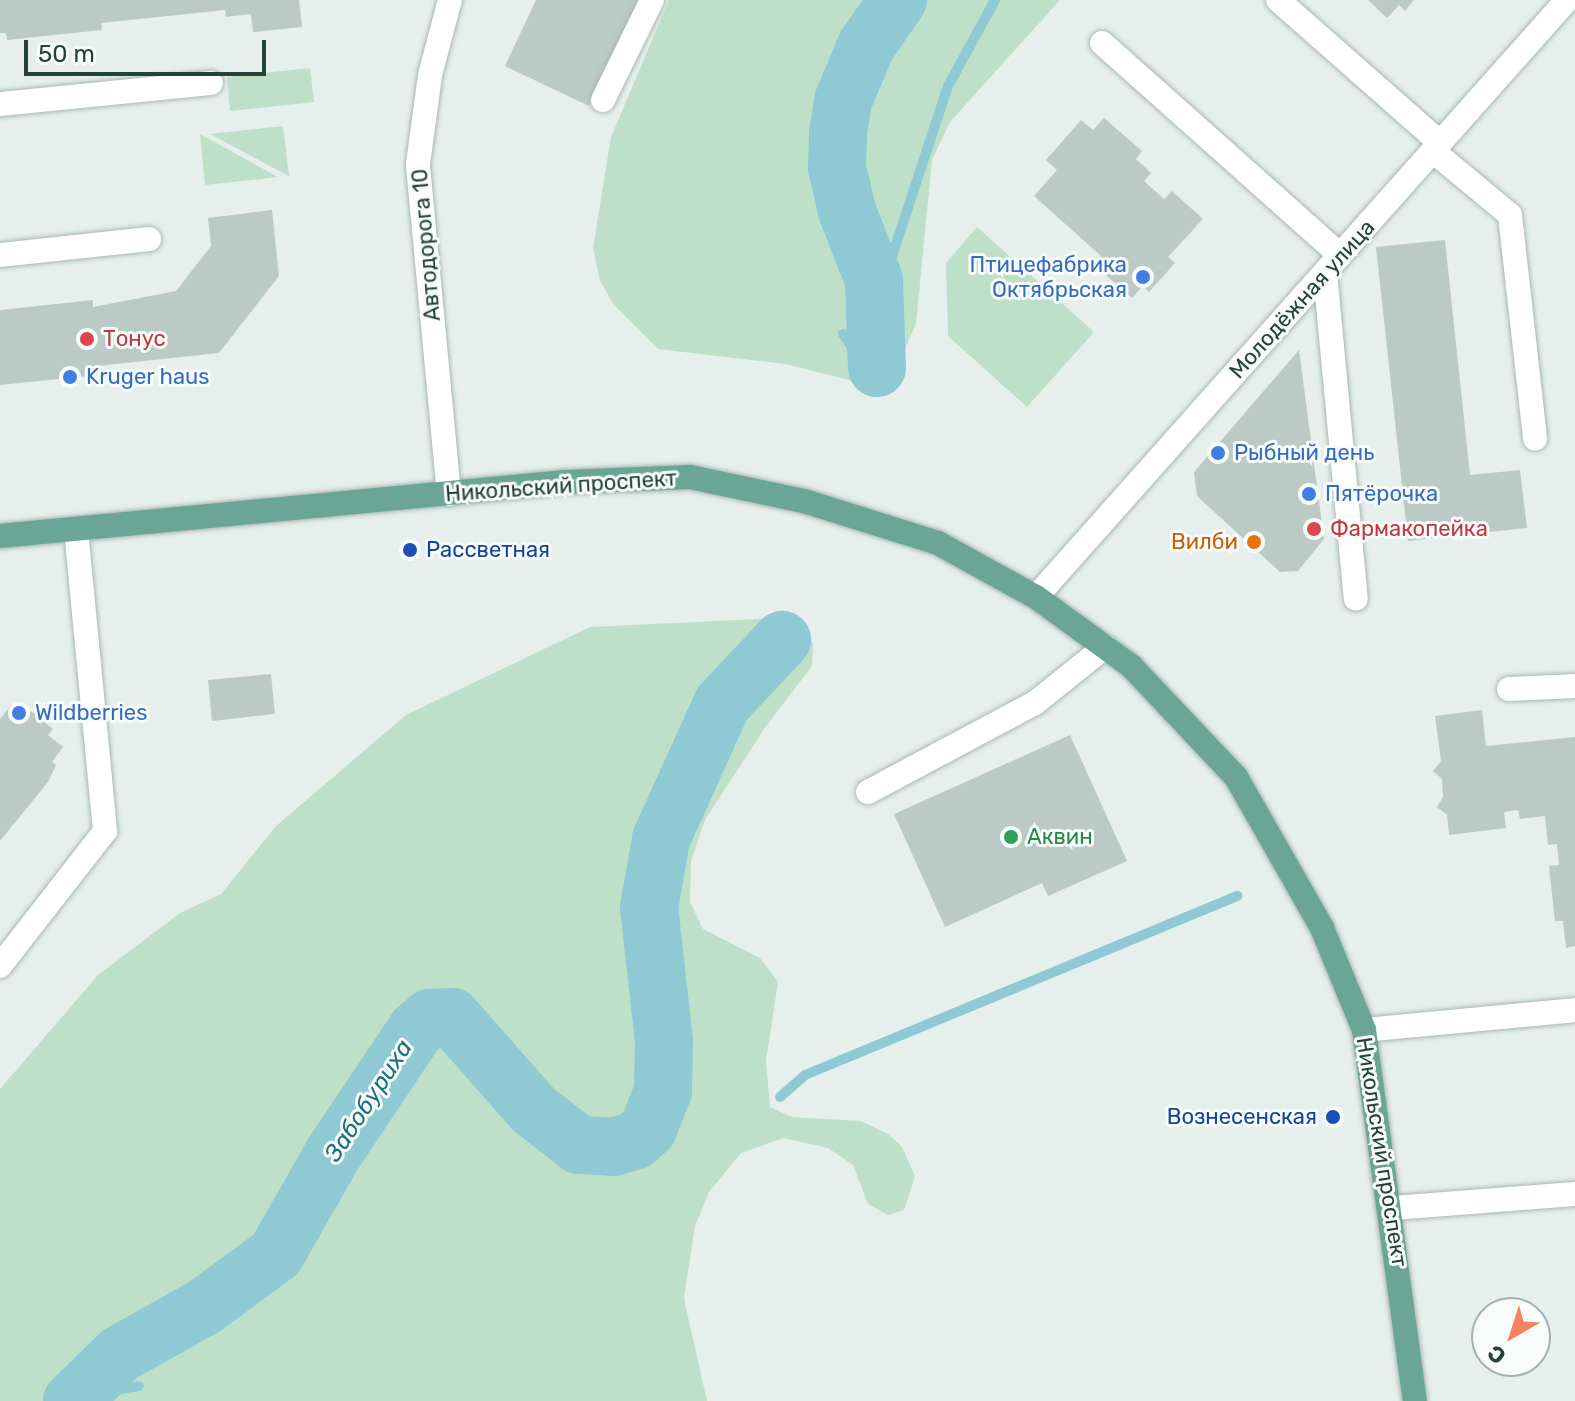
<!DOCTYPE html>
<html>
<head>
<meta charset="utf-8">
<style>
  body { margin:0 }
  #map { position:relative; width:1575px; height:1401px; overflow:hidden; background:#e6efeb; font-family:Rubik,sans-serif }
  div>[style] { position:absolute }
  .green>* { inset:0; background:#bfe0c8 }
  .stream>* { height:10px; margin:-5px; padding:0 5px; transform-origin:5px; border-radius:5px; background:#8ec9d4 }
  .river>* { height:58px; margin:-29px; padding:0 29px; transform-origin:29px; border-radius:29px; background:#8ec9d4 }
  .building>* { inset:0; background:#bbcac4 }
  .roads { filter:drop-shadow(0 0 2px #a8b8b2) drop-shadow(0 0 2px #a8b8b2) }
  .minor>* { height:24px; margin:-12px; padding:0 12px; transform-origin:12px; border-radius:12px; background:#fff }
  .major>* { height:24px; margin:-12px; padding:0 12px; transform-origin:12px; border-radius:12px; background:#6aa596 }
  .dots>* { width:22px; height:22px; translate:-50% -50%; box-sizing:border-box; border:4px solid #f7fbf9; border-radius:50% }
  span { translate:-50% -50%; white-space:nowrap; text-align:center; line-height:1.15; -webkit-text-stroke:6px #f7fbf9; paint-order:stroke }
  .street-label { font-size:22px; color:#24423a }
  .shop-label { font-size:22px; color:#366cbe }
  .right { translate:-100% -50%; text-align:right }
  .left { translate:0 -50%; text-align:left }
  .health-label { font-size:22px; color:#be3a42 }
  .food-label { font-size:22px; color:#c56008 }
  .transit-label { font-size:22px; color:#164399 }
  .leisure-label { font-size:22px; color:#27864d }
  .water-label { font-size:24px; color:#1c6f80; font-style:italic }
  .north { position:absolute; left:1471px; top:1297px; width:80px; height:80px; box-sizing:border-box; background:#f7fbf9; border:2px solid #a3b1ad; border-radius:50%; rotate:219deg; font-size:22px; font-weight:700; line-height:32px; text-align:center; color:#24423a }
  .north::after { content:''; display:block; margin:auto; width:28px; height:36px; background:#f4845f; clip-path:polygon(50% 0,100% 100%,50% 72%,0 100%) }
  .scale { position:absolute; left:24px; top:40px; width:242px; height:36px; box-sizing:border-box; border:4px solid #24423a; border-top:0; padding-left:10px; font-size:24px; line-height:28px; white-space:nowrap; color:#24423a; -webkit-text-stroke:6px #f7fbf9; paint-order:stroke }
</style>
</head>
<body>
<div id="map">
  <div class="green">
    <i style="clip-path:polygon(669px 0,1060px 0,950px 122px,932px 160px,916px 324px,897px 366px,881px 383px,868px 385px,786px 364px,658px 349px,614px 305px,600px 281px,593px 248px,611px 137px)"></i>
    <i style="clip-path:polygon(310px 68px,314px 102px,230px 111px,227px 77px)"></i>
    <i style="clip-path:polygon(283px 126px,289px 176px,210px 134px)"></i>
    <i style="clip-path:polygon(200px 134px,278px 177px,205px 185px)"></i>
    <i style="clip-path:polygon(977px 227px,1094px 332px,1027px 407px,948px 336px,946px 263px)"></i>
    <i style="clip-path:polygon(779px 618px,806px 633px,813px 643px,812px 666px,764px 729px,705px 820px,691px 861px,690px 902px,703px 929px,760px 958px,778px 982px,766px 1061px,770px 1107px,792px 1117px,861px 1121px,888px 1134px,902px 1147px,915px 1176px,904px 1210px,888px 1215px,868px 1204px,853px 1165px,828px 1148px,784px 1138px,741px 1153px,709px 1192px,695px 1226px,688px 1271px,684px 1299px,707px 1401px,0 1401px,0 1089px,98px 975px,180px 913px,221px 894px,276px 826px,406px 715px,590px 627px)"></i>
  </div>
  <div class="stream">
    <i style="left:876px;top:305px;width:231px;rotate:-71.8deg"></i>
    <i style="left:948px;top:86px;width:98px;rotate:-61.3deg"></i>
    <i style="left:843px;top:334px;width:22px;rotate:56deg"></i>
    <i style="left:855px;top:352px;width:22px;rotate:8deg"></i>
    <i style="left:780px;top:1097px;width:33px;rotate:-41deg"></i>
    <i style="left:805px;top:1075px;width:468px;rotate:-22.5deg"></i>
    <i style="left:97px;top:1401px;width:15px;rotate:-42deg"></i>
    <i style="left:108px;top:1391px;width:31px;rotate:-9deg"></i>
  </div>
  <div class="river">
    <i style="left:877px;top:368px;width:88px;rotate:-92deg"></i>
    <i style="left:874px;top:280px;width:74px;rotate:-111.4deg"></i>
    <i style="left:847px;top:211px;width:45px;rotate:-102.8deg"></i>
    <i style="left:837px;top:167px;width:34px;rotate:-88deg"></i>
    <i style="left:838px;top:133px;width:32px;rotate:-81deg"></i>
    <i style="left:843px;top:101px;width:60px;rotate:-67.3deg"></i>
    <i style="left:866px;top:46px;width:56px;rotate:-55.2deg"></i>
    <i style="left:72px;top:1401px;width:67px;rotate:-44.4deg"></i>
    <i style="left:120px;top:1354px;width:96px;rotate:-29.2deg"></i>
    <i style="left:204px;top:1307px;width:89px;rotate:-36.4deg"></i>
    <i style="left:276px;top:1254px;width:115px;rotate:-60.3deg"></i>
    <i style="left:333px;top:1154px;width:149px;rotate:-56.2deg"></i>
    <i style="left:416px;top:1030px;width:18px;rotate:-41deg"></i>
    <i style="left:430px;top:1018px;width:22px;rotate:-3deg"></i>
    <i style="left:452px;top:1017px;width:123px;rotate:48.6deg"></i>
    <i style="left:533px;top:1109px;width:58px;rotate:38deg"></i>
    <i style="left:579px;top:1145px;width:34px;rotate:3deg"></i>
    <i style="left:613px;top:1147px;width:22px;rotate:-16deg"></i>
    <i style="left:634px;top:1141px;width:18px;rotate:-41deg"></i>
    <i style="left:648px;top:1129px;width:41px;rotate:-68.5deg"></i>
    <i style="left:663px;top:1091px;width:50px;rotate:-88.9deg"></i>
    <i style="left:664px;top:1041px;width:134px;rotate:-96.4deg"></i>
    <i style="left:649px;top:908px;width:70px;rotate:-80.1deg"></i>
    <i style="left:661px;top:839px;width:148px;rotate:-65.7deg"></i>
    <i style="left:722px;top:704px;width:88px;rotate:-46.8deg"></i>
  </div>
  <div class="building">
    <i style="clip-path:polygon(0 0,299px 0,302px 27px,253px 32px,251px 14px,226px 17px,225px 10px,101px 23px,102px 30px,7px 40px,6px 33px,0 33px)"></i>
    <i style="clip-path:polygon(536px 0,639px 0,589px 106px,505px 66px)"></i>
    <i style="clip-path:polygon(1368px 0,1414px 0,1405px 11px,1399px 5px,1387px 18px)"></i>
    <i style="clip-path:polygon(1104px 118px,1142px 151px,1136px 159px,1151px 173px,1144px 181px,1164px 199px,1172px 191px,1203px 219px,1168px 257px,1175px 263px,1149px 292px,1143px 286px,1132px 298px,1093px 264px,1101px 256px,1034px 196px,1057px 170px,1046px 160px,1081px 120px,1093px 130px)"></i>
    <i style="clip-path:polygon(272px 210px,279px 276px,219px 353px,97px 366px,98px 375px,0 385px,0 310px,93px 300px,93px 307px,176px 291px,211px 246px,208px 218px)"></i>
    <i style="clip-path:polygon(1445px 240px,1470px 475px,1520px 470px,1527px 528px,1408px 541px,1376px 247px)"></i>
    <i style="clip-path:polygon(1299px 350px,1324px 539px,1298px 571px,1280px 572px,1197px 496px,1194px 472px)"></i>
    <i style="clip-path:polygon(271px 674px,275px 714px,212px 721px,208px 680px)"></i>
    <i style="clip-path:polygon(11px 705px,26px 717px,31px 711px,53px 729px,48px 735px,63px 747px,52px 762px,56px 765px,48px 782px,0 841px,0 719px)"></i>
    <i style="clip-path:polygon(1482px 710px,1486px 746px,1575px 737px,1575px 946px,1566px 948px,1563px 921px,1555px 921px,1549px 866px,1559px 865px,1557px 844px,1548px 845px,1545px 816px,1520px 819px,1518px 810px,1504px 812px,1506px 828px,1449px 835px,1447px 815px,1437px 807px,1443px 797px,1442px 779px,1433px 771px,1441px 761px,1435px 716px)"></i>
    <i style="clip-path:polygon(1070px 735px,1127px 861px,1048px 896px,1042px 883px,945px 927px,894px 814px)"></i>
  </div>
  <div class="roads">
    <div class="minor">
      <i style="left:1278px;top:0;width:216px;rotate:41.4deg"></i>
      <i style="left:1102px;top:43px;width:319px;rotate:41.7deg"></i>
      <i style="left:603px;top:100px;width:111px;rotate:-63.9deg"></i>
      <i style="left:0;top:104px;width:212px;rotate:-5.7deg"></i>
      <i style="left:1433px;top:151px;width:100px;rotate:39.7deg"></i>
      <i style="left:1510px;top:215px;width:225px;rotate:83.6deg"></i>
      <i style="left:0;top:255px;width:150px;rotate:-6.1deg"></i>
      <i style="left:1325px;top:273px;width:327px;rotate:84.6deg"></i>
      <i style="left:449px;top:494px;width:331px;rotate:-95.4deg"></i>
      <i style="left:418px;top:164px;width:90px;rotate:-82.3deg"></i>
      <i style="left:430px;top:75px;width:78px;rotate:-75.1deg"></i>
      <i style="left:1036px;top:597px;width:799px;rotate:-48.35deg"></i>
      <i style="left:1509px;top:689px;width:66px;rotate:-2.6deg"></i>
      <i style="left:868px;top:792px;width:189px;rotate:-28.1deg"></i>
      <i style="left:1035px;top:703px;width:90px;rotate:-38.7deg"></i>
      <i style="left:0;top:966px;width:171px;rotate:-52.1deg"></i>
      <i style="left:105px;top:831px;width:303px;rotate:-95.5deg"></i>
      <i style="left:1364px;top:1030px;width:212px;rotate:-5.4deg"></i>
      <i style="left:1392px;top:1208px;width:184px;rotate:-4.4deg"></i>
    </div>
    <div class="major">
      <i style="left:0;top:536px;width:568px;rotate:-5.46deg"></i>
      <i style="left:565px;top:482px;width:125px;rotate:-2.3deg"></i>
      <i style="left:690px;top:477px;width:116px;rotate:11.9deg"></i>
      <i style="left:804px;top:501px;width:140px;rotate:17.4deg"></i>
      <i style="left:938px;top:543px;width:112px;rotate:28.9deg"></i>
      <i style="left:1036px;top:597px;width:117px;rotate:36deg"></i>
      <i style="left:1131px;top:666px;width:153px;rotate:46.6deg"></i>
      <i style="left:1236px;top:777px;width:174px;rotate:60.3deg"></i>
      <i style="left:1322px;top:928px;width:110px;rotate:67.6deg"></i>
      <i style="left:1364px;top:1030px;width:374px;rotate:82.2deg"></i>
    </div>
  </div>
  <div class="dots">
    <i style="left:1143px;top:277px;background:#3f7fe0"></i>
    <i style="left:87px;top:339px;background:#e0444e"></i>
    <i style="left:70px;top:377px;background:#3f7fe0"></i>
    <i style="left:1218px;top:453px;background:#3f7fe0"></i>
    <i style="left:1309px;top:494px;background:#3f7fe0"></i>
    <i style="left:1314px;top:529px;background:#e0444e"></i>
    <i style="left:1254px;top:542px;background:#e8710a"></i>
    <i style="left:410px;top:550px;background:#1a4fb4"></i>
    <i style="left:19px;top:713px;background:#3f7fe0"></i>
    <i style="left:1011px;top:837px;background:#2e9e5b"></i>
    <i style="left:1333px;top:1117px;background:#1a4fb4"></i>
  </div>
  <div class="street-label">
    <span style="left:426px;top:245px;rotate:-95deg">Автодорога 10</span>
    <span style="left:1302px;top:299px;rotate:-48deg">Молодёжная улица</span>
    <span style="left:561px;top:486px;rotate:-4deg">Никольский проспект</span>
    <span style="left:1382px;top:1152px;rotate:81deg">Никольский проспект</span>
  </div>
  <div class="shop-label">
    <span class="right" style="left:1127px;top:277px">Птицефабрика<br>Октябрьская</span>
    <span class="left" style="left:86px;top:377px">Kruger haus</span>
    <span class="left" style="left:1234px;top:453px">Рыбный день</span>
    <span class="left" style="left:1325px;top:494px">Пятёрочка</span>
    <span class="left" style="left:35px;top:713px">Wildberries</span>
  </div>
  <div class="health-label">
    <span class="left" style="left:103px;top:339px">Тонус</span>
    <span class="left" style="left:1330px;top:529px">Фармакопейка</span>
  </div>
  <div class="food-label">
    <span class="right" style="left:1238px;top:542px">Вилби</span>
  </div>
  <div class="transit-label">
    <span class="left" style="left:426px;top:550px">Рассветная</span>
    <span class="right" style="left:1317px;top:1117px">Вознесенская</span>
  </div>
  <div class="leisure-label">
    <span class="left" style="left:1027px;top:837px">Аквин</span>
  </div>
  <div class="water-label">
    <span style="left:369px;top:1101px;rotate:-57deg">Забобуриха</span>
  </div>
  <div class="north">С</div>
  <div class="scale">50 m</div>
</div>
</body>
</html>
